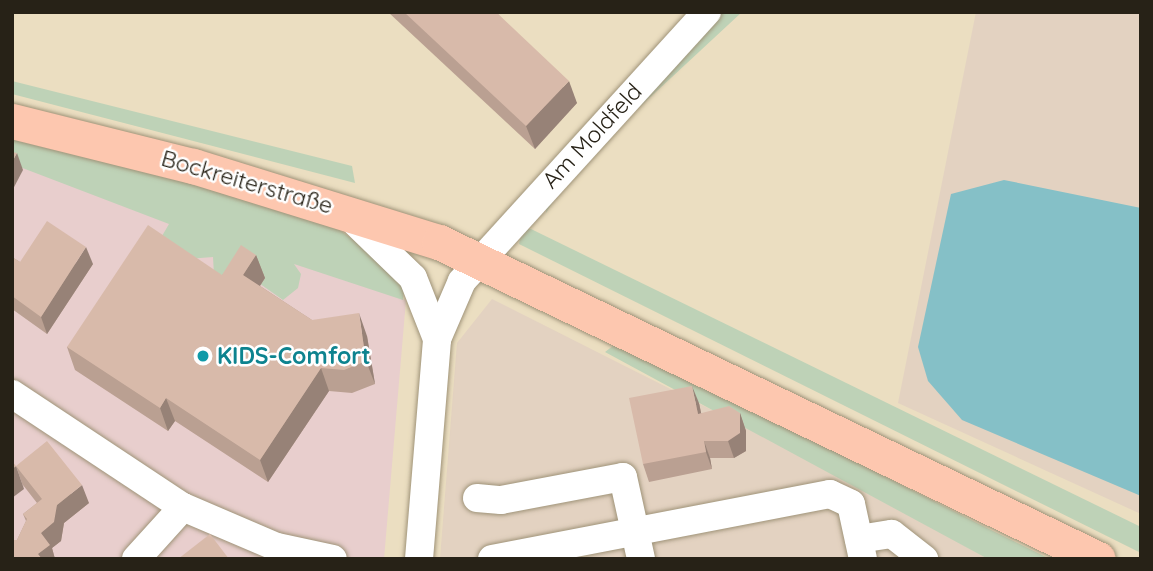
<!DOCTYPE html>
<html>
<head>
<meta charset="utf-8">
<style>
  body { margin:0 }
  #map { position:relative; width:1153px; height:571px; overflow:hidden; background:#ebdec1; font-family:Quicksand,sans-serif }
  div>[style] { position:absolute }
  .commercial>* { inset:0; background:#e8cecd }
  .industrial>* { inset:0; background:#e3d2c1 }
  .green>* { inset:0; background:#bed2b7 }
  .water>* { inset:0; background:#85c0c7 }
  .roads { filter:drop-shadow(0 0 2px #9f9378) drop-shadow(0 0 2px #9f9378) }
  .minor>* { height:28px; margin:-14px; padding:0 14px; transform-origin:14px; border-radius:14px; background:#fff }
  .major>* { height:35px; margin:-17.5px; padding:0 17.5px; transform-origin:17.5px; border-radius:17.5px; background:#fdc7af }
  .wall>* { inset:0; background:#baa092 }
  .shaded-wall>* { inset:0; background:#978277 }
  .building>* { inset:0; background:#d8baaa }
  .dots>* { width:19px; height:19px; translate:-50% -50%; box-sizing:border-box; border:4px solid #fff; border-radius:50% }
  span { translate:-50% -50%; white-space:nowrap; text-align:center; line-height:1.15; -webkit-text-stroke:5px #fff; paint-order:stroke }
  .street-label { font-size:23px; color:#272217 }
  .culture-label { font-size:23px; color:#0d838f; font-weight:700 }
  .left { translate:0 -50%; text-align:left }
  .frame { position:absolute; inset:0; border:14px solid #272217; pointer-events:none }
</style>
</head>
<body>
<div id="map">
  <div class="commercial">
    <i style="clip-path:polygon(12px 164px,406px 300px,384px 559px,12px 559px)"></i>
  </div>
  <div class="industrial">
    <i style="clip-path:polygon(976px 12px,1141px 12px,1141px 514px,898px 403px)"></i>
    <i style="clip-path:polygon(492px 299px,825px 467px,988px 559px,440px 559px,457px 343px)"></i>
  </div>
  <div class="green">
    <i style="clip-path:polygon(722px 12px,742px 12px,574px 168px,546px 213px,547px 199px,615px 113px)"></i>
    <i style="clip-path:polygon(12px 81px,352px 166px,355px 183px,12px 94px)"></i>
    <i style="clip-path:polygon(12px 132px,334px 226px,405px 277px,403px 300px,294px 264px,301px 274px,298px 288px,283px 300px,256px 281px,214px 275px,213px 257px,175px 260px,162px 236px,169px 224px,12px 164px)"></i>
    <i style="clip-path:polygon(531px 229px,1141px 527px,1141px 553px,519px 244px,522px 230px)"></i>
    <i style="clip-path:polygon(618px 342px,991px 530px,1050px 559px,988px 559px,605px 352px)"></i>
  </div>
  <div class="water">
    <i style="clip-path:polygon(1004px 180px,1141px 208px,1141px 496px,962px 420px,928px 381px,918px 347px,951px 194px)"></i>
  </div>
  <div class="roads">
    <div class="minor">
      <i style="left:353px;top:220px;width:83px;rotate:44deg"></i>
      <i style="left:413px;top:278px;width:66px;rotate:68.5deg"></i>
      <i style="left:12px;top:394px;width:205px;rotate:33.5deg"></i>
      <i style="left:183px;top:507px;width:102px;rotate:23.1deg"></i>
      <i style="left:277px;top:547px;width:57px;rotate:12.1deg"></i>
      <i style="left:477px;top:498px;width:24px;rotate:5deg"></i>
      <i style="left:501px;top:500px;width:124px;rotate:-10.7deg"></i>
      <i style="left:623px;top:477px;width:84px;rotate:77.6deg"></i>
      <i style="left:859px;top:539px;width:33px;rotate:-9deg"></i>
      <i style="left:892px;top:534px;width:41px;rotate:38deg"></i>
      <i style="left:136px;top:559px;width:70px;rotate:-47.9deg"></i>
      <i style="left:419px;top:559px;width:221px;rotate:-85.3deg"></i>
      <i style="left:437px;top:339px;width:63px;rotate:-66.7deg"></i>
      <i style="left:462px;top:281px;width:364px;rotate:-47.7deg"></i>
      <i style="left:492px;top:559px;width:344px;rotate:-10.9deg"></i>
      <i style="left:830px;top:494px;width:23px;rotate:25deg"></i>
      <i style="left:851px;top:504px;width:56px;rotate:77.7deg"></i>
    </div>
    <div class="major">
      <i style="left:12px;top:121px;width:187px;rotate:14deg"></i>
      <i style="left:193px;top:166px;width:257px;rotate:17.2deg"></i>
      <i style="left:439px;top:242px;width:731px;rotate:25.69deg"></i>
    </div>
  </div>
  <div class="wall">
    <i style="clip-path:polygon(388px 12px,496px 12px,577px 103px,535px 149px)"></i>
    <i style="clip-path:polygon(256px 255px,265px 278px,260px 286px,312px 320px,367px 336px,375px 384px,352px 393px,329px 391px,268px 482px,175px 421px,168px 431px,75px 370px,67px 347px,222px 275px)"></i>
    <i style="clip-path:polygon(12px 257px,20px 262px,93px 264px,47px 334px,12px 309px)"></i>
    <i style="clip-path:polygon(699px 403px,701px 413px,740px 413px,746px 431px,746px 451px,734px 458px,710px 458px,712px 469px,649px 482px,643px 464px)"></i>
    <i style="clip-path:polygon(16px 466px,89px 503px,64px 523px,61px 541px,52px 548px,55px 559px,12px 559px,17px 540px,26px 521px,23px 514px,37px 503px,23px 485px,24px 489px)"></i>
  </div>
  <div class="shaded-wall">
    <i style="clip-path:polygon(569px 81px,577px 103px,535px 149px,526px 126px)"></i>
    <i style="clip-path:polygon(17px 153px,23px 170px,12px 191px,12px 162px)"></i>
    <i style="clip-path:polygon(86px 247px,93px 264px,47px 334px,41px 317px)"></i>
    <i style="clip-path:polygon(256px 255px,265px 278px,252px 298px,243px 275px)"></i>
    <i style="clip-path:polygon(359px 313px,367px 336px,375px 384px,366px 361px)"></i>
    <i style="clip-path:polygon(321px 368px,329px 391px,268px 482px,260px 460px)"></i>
    <i style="clip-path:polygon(692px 386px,699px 403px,705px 432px,698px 414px)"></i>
    <i style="clip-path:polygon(166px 398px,175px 421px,168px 431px,160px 408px)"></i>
    <i style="clip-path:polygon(740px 413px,746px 431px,746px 451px,734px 458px,728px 441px)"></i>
    <i style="clip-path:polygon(704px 441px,710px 458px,712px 469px,706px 452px)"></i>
    <i style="clip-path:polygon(16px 466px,24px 489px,12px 498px,12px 469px)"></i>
    <i style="clip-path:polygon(82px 485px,89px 503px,64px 523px,61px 541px,52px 548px,55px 559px,40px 559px,38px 554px,41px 533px,57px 505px)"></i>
  </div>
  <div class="building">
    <i style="clip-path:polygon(404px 12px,496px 12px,569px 81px,526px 126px)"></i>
    <i style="clip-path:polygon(12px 152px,17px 153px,12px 162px)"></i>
    <i style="clip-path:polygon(47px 221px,86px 247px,41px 317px,12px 296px,12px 257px,20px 262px)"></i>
    <i style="clip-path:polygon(148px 225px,222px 275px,241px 245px,256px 255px,243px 275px,312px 320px,359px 313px,366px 361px,344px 370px,321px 368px,260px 460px,166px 398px,160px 408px,67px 347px)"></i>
    <i style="clip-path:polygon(692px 386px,698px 414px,729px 406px,740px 413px,740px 433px,728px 441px,704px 441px,706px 452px,643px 464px,629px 398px)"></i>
    <i style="clip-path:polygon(47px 441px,82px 485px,57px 505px,54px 522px,41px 533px,50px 545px,38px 554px,42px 559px,12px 559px,12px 540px,17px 540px,27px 519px,23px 514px,42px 499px,16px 466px)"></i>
    <i style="clip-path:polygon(12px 461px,16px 466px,12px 469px)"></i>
    <i style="clip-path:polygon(210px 534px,229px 559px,178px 559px)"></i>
  </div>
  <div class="dots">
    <i style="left:203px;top:356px;background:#0f9aa8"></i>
  </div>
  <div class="street-label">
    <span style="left:592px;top:136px;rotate:-47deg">Am Moldfeld</span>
    <span style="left:247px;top:182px;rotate:16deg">Bockreiterstraße</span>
  </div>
  <div class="culture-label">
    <span class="left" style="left:217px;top:356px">KIDS-Comfort</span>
  </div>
  <div class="frame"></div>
</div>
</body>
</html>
